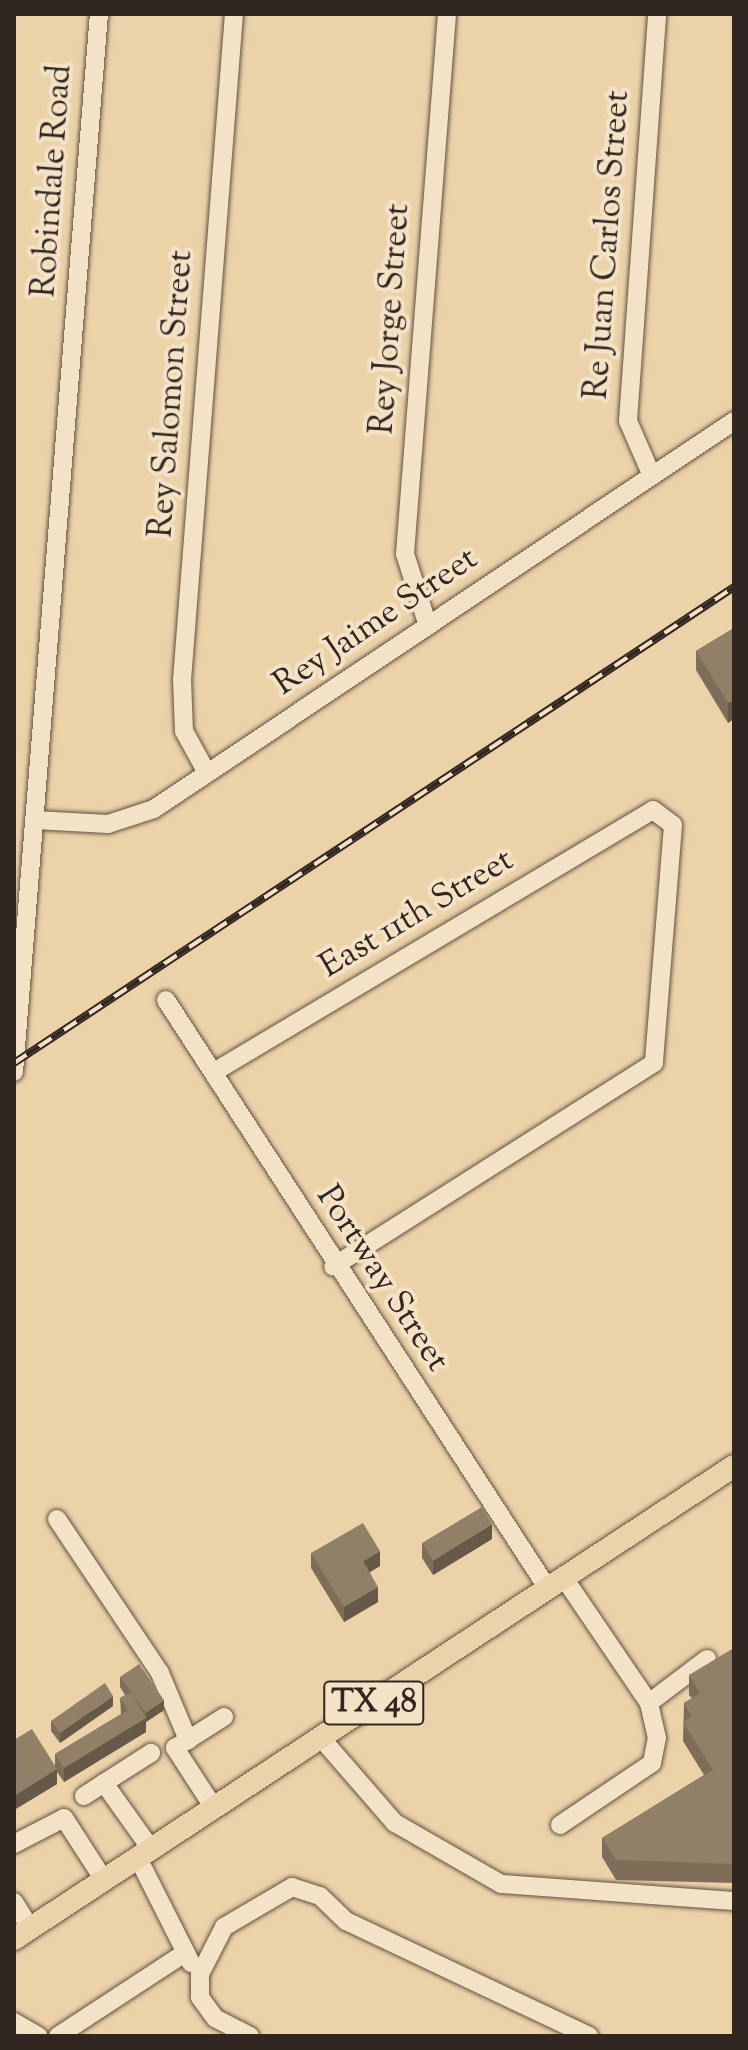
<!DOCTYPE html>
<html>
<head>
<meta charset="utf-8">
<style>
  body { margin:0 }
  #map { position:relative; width:748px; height:2050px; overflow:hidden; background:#ecd2a8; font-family:"Sorts Mill Goudy",serif }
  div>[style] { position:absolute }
  .roads { filter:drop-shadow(0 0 2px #605142) drop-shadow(0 0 2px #605142) }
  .minor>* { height:18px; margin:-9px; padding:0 9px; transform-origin:9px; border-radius:9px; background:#f3e2c6 }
  .major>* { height:22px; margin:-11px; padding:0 11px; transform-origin:11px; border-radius:11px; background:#ecd2a8 }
  .rail>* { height:8px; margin-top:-4px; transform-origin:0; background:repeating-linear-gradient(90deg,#f3e2c6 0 15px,#312620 0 30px); box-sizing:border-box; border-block:2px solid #312620 }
  .wall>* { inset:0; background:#7e6d59 }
  .shaded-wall>* { inset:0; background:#665948 }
  .building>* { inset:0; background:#927f67 }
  span { translate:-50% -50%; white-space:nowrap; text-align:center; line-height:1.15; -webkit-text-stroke:8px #f3e2c6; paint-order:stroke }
  .shield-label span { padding:2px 6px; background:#f3e2c6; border:2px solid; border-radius:6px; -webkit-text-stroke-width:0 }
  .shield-label { font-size:32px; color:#312620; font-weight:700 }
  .street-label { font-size:34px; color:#312620 }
  .frame { position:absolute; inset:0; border:16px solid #312620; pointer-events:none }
</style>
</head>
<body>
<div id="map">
  <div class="roads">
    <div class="minor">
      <i style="left:652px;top:476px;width:60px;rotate:-113.6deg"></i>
      <i style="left:628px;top:421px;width:408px;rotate:-85.9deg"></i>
      <i style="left:428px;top:626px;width:76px;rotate:-107.7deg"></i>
      <i style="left:405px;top:554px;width:542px;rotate:-85.55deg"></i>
      <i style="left:207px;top:773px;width:48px;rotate:-118.7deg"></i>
      <i style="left:184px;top:731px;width:51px;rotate:-92.2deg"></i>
      <i style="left:182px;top:680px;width:668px;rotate:-85.54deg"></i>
      <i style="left:35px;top:820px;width:73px;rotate:3.1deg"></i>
      <i style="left:108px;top:824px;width:48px;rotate:-18.1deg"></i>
      <i style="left:154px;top:809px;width:698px;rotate:-33.78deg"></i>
      <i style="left:166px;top:1000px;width:702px;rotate:57.03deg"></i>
      <i style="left:14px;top:1072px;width:1061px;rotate:-85.41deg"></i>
      <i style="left:214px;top:1072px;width:511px;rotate:-30.83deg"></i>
      <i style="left:653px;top:810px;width:25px;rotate:37deg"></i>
      <i style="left:673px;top:825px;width:239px;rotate:94.6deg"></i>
      <i style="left:654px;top:1063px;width:380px;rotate:147.6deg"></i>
      <i style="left:57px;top:1519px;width:185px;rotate:56.2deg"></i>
      <i style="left:160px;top:1673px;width:73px;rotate:67.3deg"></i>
      <i style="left:649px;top:1703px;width:73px;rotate:-37.2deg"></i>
      <i style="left:321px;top:1738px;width:113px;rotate:49deg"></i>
      <i style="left:395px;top:1823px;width:122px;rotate:29.9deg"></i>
      <i style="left:501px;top:1884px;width:234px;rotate:4.2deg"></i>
      <i style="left:84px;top:1796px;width:24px;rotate:-33deg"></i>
      <i style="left:214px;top:1808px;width:72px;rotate:-123deg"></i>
      <i style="left:175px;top:1748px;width:58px;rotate:-32.3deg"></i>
      <i style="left:560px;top:1825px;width:111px;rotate:-34deg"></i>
      <i style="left:652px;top:1763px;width:25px;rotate:-79deg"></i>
      <i style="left:657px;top:1738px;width:36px;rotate:-103deg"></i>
      <i style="left:649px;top:1703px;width:151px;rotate:-124.2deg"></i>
      <i style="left:14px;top:1844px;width:56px;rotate:-27.5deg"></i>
      <i style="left:64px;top:1818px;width:74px;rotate:57.2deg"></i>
      <i style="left:151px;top:1849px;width:81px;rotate:-125.5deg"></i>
      <i style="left:104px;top:1783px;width:56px;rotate:-32.6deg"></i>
      <i style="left:138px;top:1858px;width:118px;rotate:63.2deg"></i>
      <i style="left:14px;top:1902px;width:31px;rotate:58deg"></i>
      <i style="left:14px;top:2022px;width:28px;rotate:30deg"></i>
      <i style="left:58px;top:2036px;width:152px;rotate:-33.2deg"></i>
      <i style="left:250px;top:2036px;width:39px;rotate:-153deg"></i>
      <i style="left:215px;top:2018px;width:26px;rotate:-126deg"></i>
      <i style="left:200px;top:1997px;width:23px;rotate:-90deg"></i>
      <i style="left:200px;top:1974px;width:53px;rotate:-62.9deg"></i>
      <i style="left:224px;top:1927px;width:79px;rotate:-30.5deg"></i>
      <i style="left:292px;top:1887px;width:29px;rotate:18deg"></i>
      <i style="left:320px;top:1896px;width:36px;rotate:44deg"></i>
      <i style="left:346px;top:1921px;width:269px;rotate:25.3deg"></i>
    </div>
    <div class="major">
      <i style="left:14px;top:1939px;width:861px;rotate:-33.3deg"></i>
    </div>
  </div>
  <div class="rail">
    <i style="left:14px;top:1063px;width:863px;rotate:-33.47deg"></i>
  </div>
  <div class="wall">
    <i style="clip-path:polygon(734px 628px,728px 723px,696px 670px,696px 651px)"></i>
    <i style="clip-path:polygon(492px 1539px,433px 1575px,422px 1558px,422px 1543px)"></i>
    <i style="clip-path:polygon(311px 1553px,380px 1566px,370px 1572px,378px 1602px,344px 1622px,311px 1568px)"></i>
    <i style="clip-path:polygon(734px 1653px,734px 1883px,616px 1880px,602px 1857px,602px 1838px,704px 1775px,683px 1741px,684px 1703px,692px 1698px,689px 1695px,689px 1675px)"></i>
    <i style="clip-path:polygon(120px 1677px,164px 1710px,146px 1722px,146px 1732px,64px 1782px,57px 1772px,57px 1784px,14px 1810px,14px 1740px,55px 1765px,55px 1754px,121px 1714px,120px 1698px,125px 1695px,120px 1687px)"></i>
    <i style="clip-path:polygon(113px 1706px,60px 1743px,51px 1731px,51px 1721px)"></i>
  </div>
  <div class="shaded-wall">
    <i style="clip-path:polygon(734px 700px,734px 719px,728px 723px,728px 703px)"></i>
    <i style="clip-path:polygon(492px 1524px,492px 1539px,433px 1575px,433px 1561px)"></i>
    <i style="clip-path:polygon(380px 1551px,380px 1566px,363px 1576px,363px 1561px)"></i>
    <i style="clip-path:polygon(378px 1587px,378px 1602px,344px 1622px,344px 1607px)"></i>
    <i style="clip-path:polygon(113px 1696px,113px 1706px,60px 1743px,60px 1733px)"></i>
    <i style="clip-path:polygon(164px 1700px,164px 1710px,146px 1722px,146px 1732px,64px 1782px,64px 1768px,146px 1718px,146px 1713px)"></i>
    <i style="clip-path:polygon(57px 1769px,57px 1784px,14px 1810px,14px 1796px)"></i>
  </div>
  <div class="building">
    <i style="clip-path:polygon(734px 628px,734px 700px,728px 703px,696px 651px)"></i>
    <i style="clip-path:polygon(482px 1507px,492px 1524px,433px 1561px,422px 1543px)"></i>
    <i style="clip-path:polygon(363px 1523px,380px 1551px,363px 1561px,378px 1587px,344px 1607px,311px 1553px)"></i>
    <i style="clip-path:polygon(732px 1649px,734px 1653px,734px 1864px,616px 1860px,602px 1838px,713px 1770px,683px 1722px,692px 1716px,684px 1703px,700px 1693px,689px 1675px)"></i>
    <i style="clip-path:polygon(139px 1664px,164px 1700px,146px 1713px,120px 1677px)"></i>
    <i style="clip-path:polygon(105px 1683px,113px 1696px,60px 1733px,51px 1721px)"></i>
    <i style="clip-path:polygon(131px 1692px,146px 1718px,64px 1768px,55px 1754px,128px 1710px,120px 1698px)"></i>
    <i style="clip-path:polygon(32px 1729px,57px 1769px,14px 1796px,14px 1740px)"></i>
  </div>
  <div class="shield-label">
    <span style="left:374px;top:1703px">TX 48</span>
  </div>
  <div class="street-label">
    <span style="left:53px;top:181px;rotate:-86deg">Robindale Road</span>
    <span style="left:608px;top:245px;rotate:-86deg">Re Juan Carlos Street</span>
    <span style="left:391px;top:319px;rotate:-86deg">Rey Jorge Street</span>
    <span style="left:172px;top:394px;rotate:-86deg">Rey Salomon Street</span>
    <span style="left:376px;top:622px;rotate:-34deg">Rey Jaime Street</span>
    <span style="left:417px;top:914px;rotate:-31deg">East 11th Street</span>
    <span style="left:382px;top:1279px;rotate:57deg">Portway Street</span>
  </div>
  <div class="frame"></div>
</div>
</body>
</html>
